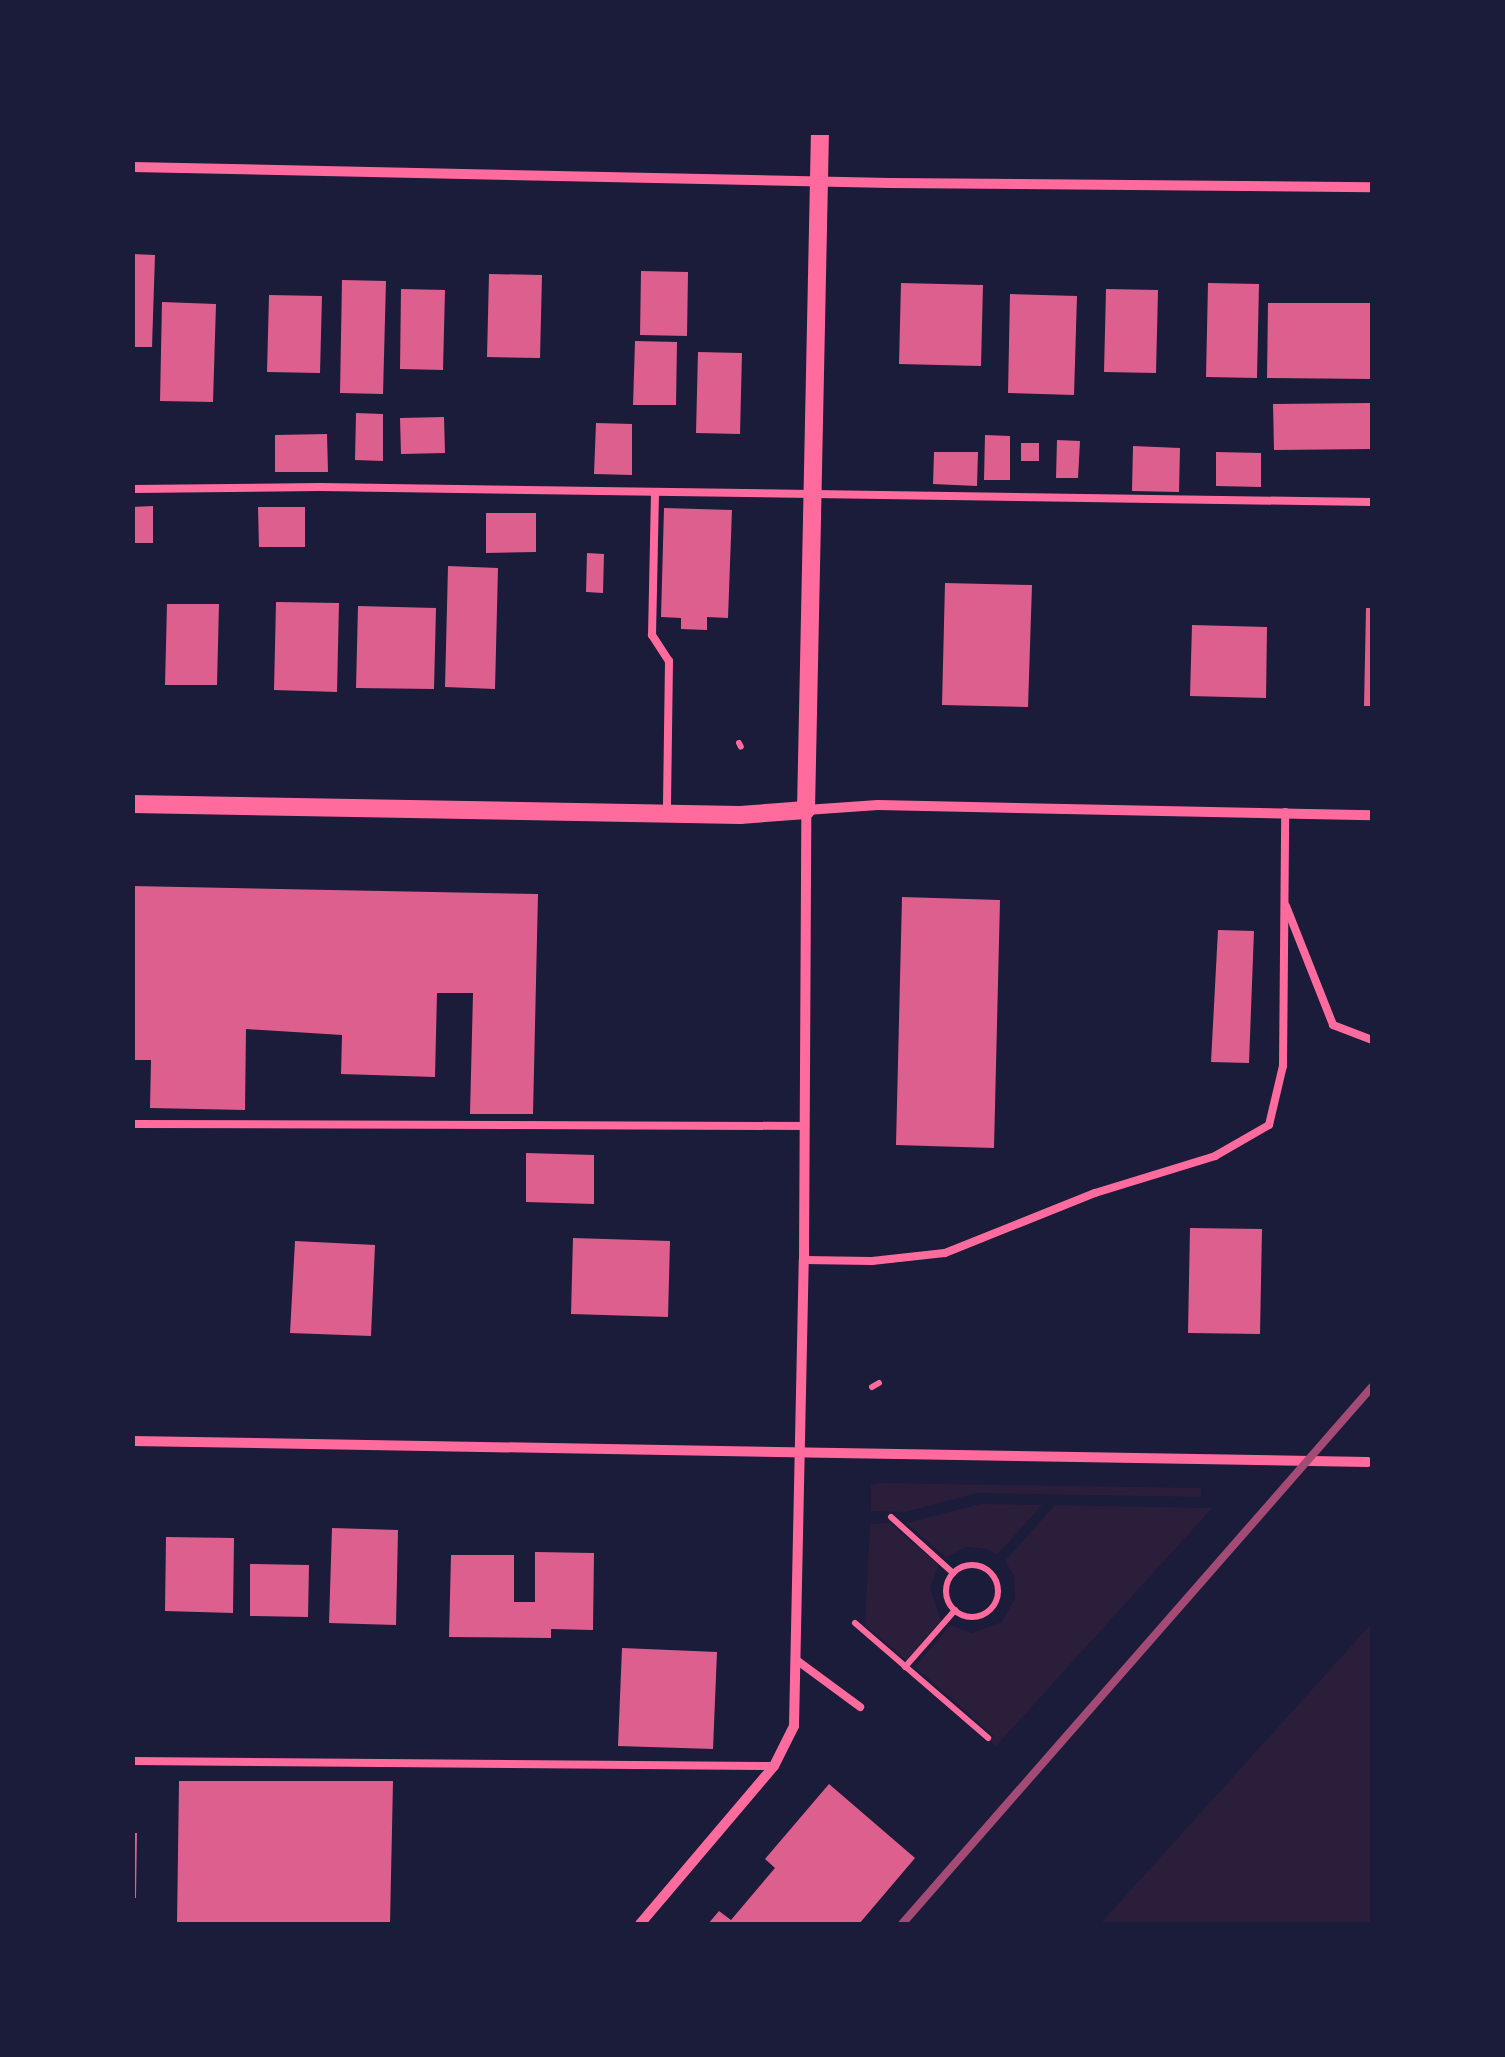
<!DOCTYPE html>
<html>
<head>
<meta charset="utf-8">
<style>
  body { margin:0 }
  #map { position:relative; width:1505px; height:2057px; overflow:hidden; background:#1b1b3a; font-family:"Sofia Sans Condensed",sans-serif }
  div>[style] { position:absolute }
  .green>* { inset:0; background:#2a1e3b }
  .building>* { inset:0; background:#dd5f8e }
  .path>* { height:6px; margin:-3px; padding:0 3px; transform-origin:3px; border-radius:3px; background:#ff6b9d }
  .path>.ring { margin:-3px; padding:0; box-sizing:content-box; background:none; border:6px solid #ff6b9d; border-radius:50% }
  .service>* { height:8px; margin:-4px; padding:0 4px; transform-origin:4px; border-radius:4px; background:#ff6b9d }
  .minor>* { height:10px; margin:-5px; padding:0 5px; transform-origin:5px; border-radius:5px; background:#ff6b9d }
  .tertiary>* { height:18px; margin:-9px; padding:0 9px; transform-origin:9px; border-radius:9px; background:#ff6b9d }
  .rail>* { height:8px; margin:-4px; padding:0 4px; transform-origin:4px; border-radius:4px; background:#a44b75 }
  span { translate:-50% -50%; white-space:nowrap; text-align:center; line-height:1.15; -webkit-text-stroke:9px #1b1b3a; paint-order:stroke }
  .frame { position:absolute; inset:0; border:135px solid #1b1b3a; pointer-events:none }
</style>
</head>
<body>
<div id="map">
  <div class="green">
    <i style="clip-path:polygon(880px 1483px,1201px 1488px,1201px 1497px,977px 1493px,905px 1512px,871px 1511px,871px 1485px)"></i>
    <i style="clip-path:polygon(980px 1504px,1042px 1505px,997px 1555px,987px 1549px,967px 1547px,946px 1557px,906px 1523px)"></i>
    <i style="clip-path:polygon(1055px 1505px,1212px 1508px,996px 1746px,990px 1741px,994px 1736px,915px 1667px,950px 1625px,972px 1633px,1002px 1622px,1015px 1598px,1014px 1576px,1005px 1561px)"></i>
    <i style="clip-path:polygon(890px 1523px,939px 1565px,930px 1587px,941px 1620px,906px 1660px,865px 1625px,870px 1524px)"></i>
    <i style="clip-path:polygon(1372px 1623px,1372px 1924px,1100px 1924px)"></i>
  </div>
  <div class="building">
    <i style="clip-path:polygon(132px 254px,155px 255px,152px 347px,132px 347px)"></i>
    <i style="clip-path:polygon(641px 271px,688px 272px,687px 336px,640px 335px)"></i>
    <i style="clip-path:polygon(489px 274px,542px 275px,540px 358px,487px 357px)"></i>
    <i style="clip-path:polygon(342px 280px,386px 281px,383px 394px,340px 393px)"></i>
    <i style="clip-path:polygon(901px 283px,983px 285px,981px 366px,899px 364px)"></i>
    <i style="clip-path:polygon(1208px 283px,1259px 284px,1257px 378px,1206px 377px)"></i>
    <i style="clip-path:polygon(401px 289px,445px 290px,443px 370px,400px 369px)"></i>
    <i style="clip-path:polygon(1106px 289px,1158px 290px,1156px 373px,1104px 372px)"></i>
    <i style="clip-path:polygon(1010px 294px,1077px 296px,1074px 395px,1008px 393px)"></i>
    <i style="clip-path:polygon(269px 295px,322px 296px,320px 373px,267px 372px)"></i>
    <i style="clip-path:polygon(162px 302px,216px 304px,213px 402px,160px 401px)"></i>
    <i style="clip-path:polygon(1268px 303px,1372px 303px,1372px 379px,1267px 378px)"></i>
    <i style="clip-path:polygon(635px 341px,677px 342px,676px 405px,633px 405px)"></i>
    <i style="clip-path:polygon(698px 352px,742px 353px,740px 434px,696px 433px)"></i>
    <i style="clip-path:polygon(1371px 403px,1372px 449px,1274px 450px,1273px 404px)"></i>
    <i style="clip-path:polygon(356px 413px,383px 414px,383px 461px,355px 460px)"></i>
    <i style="clip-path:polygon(444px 417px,445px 453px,401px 454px,400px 418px)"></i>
    <i style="clip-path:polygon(596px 423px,632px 424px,632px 475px,594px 474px)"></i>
    <i style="clip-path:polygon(327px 434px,328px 472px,275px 472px,275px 435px)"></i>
    <i style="clip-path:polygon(985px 435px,1010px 436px,1010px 480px,984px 480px)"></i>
    <i style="clip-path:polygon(1057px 440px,1080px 441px,1078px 478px,1056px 478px)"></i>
    <i style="clip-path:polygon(1021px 443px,1039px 443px,1039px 461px,1021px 461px)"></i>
    <i style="clip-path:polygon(1133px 446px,1180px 448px,1179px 492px,1132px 491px)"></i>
    <i style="clip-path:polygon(934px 452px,978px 452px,977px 486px,933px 484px)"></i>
    <i style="clip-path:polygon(1216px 452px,1261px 453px,1261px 487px,1216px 486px)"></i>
    <i style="clip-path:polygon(153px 506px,153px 543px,132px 543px,132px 507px)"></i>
    <i style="clip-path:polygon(258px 507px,305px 507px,305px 547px,259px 547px)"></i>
    <i style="clip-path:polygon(664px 508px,732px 510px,728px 618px,707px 617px,707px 630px,681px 629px,681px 618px,661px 617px)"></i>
    <i style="clip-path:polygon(486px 513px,536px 513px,536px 552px,486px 553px)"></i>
    <i style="clip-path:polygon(587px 553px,604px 554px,603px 593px,586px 592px)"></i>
    <i style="clip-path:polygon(448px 566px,498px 568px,495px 689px,445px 687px)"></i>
    <i style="clip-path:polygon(945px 583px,1032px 585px,1028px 707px,942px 705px)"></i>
    <i style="clip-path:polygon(276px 602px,339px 603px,337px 692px,274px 690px)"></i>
    <i style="clip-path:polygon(167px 604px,219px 604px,217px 685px,165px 685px)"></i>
    <i style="clip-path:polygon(358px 606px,436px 608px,434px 689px,356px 688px)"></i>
    <i style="clip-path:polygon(1366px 608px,1372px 608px,1372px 706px,1364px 706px)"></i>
    <i style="clip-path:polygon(1192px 625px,1267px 627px,1266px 698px,1190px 696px)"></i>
    <i style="clip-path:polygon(132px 886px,538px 894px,533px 1114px,470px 1114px,473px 993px,437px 993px,435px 1077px,341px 1074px,342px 1035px,246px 1029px,245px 1110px,150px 1108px,151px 1060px,132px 1060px)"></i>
    <i style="clip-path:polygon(902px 897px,1000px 900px,994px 1148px,896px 1145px)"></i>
    <i style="clip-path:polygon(1218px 930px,1254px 931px,1249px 1063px,1211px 1062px)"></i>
    <i style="clip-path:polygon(526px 1153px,594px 1155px,594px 1204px,526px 1202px)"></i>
    <i style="clip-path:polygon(1190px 1228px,1262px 1229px,1260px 1334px,1188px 1333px)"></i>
    <i style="clip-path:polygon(573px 1238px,670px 1241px,668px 1317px,571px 1314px)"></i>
    <i style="clip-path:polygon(295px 1241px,375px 1245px,371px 1336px,290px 1333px)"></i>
    <i style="clip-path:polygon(332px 1528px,398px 1530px,396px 1625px,329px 1623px)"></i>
    <i style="clip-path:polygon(166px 1537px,234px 1538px,233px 1613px,165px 1611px)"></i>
    <i style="clip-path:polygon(535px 1552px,594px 1553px,593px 1630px,551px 1629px,551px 1638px,449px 1637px,451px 1555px,514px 1555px,514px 1602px,535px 1602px)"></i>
    <i style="clip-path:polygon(250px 1564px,309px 1565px,308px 1617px,250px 1616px)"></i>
    <i style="clip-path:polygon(622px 1648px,717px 1652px,713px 1749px,618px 1746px)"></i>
    <i style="clip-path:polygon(179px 1781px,393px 1781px,390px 1924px,177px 1924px)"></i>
    <i style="clip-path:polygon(829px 1784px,915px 1858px,859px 1924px,708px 1924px,719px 1911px,731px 1920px,775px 1868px,765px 1859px)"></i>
    <i style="clip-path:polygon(132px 1833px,137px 1833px,136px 1898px,132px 1898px)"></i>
  </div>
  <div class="path">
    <i style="left:739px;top:743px;width:4px;rotate:63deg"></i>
    <i style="left:872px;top:1387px;width:8px;rotate:-30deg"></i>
    <i style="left:891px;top:1517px;width:84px;rotate:42.1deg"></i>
    <i class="ring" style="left:946px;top:1565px;width:46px;height:46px"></i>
    <i style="left:855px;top:1623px;width:176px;rotate:40.8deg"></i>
    <i style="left:905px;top:1667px;width:76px;rotate:-48.7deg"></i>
  </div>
  <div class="service">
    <i style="left:132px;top:489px;width:188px;rotate:-0.6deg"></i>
    <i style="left:320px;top:487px;width:1052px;rotate:0.82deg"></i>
    <i style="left:655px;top:493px;width:142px;rotate:91.2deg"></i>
    <i style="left:652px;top:635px;width:31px;rotate:57deg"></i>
    <i style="left:669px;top:661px;width:152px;rotate:90.8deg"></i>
    <i style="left:1286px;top:906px;width:128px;rotate:68.4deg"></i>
    <i style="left:1333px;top:1025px;width:42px;rotate:21deg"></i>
    <i style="left:132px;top:1124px;width:672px;rotate:0.17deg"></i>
    <i style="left:804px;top:1260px;width:68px;rotate:0.8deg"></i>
    <i style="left:872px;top:1261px;width:73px;rotate:-6.3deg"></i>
    <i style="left:945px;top:1253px;width:162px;rotate:-21.8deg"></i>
    <i style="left:1095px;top:1193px;width:126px;rotate:-17.1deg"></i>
    <i style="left:1215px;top:1156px;width:62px;rotate:-29.9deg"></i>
    <i style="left:1269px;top:1125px;width:61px;rotate:-76.7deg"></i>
    <i style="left:1283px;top:1066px;width:254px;rotate:-89.5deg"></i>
    <i style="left:795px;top:1659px;width:81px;rotate:36.4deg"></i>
    <i style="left:132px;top:1761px;width:642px;rotate:0.45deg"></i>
  </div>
  <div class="minor">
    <i style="left:132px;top:167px;width:758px;rotate:1.21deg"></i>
    <i style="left:890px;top:183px;width:482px;rotate:0.5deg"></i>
    <i style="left:132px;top:1441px;width:1236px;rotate:0.97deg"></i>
    <i style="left:640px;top:1924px;width:207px;rotate:-49.7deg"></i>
    <i style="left:774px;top:1766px;width:45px;rotate:-63.4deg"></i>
    <i style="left:794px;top:1726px;width:466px;rotate:-88.8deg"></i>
    <i style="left:804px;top:1260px;width:450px;rotate:-89.7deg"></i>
    <i style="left:806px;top:810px;width:72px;rotate:-4deg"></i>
    <i style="left:878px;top:805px;width:494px;rotate:1.2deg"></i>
  </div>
  <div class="tertiary">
    <i style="left:132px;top:804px;width:608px;rotate:1.04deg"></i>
    <i style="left:740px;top:815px;width:66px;rotate:-4.3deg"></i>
    <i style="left:806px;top:810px;width:678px;rotate:-88.82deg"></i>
  </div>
  <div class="rail">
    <i style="left:902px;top:1924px;width:714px;rotate:-48.81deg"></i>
  </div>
  <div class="frame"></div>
</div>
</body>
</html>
